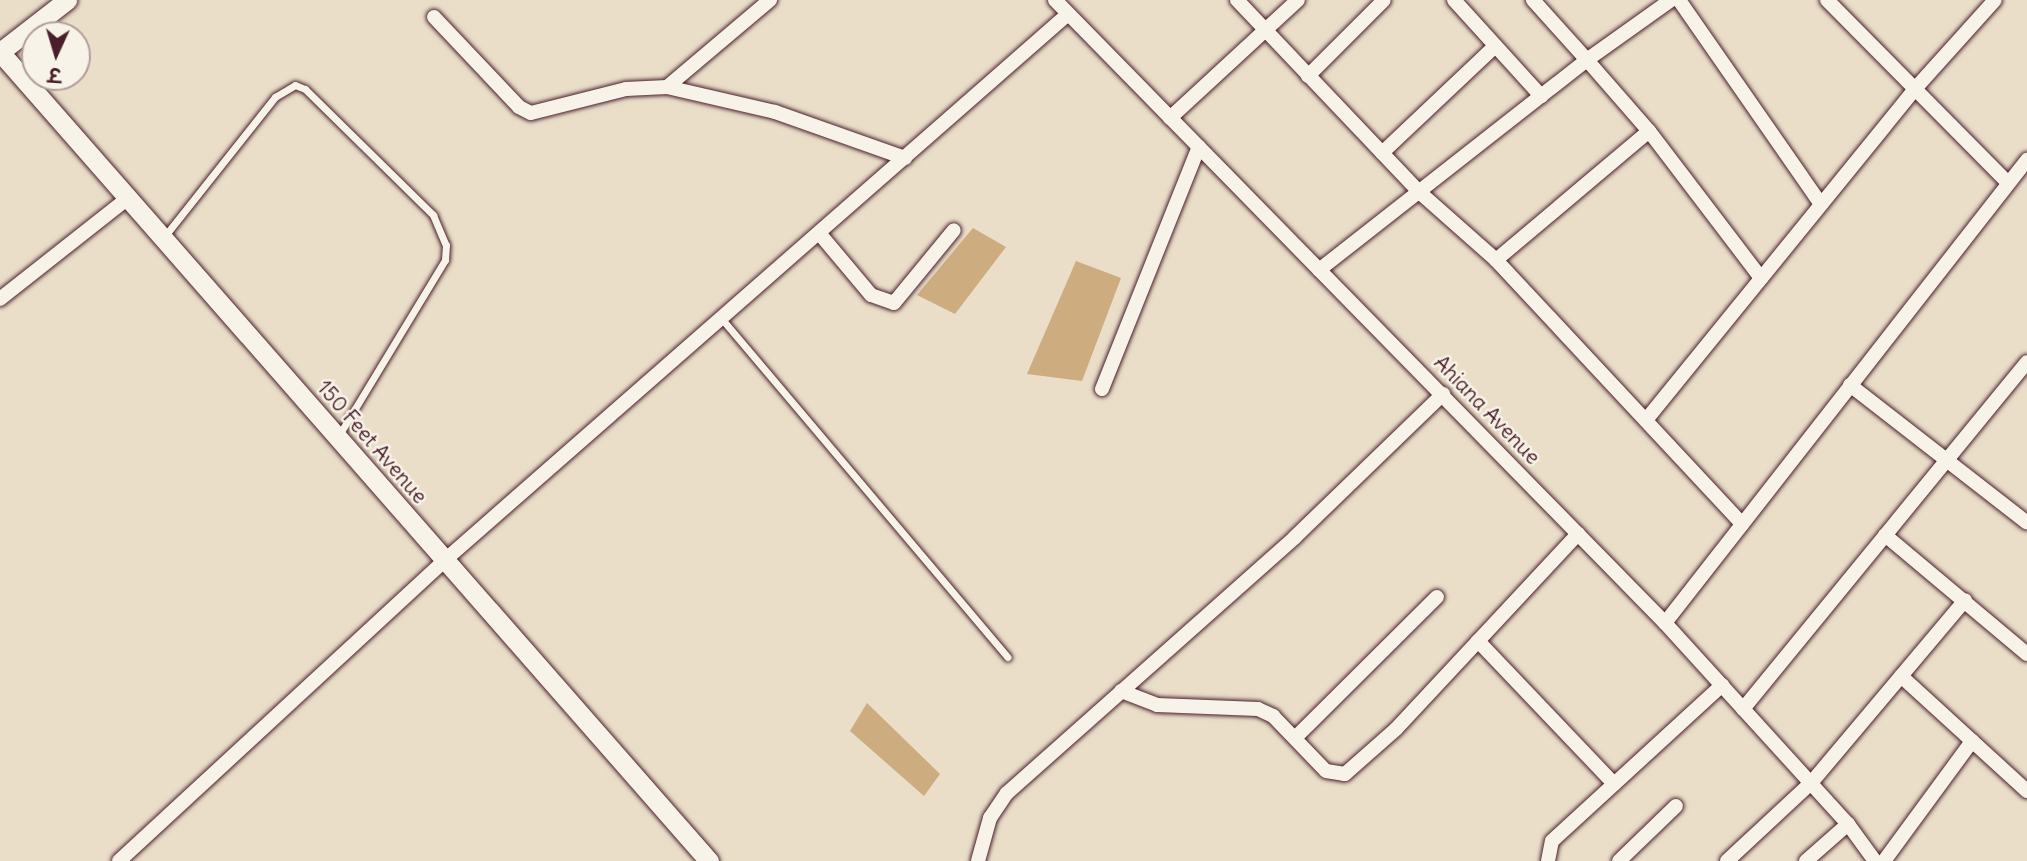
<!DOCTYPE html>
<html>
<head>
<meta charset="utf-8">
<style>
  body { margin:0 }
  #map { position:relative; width:2027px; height:861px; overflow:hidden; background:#eadec9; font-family:Delius,"Playpen Sans Deva",sans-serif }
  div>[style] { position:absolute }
  .building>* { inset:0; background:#cdac80 }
  .roads { filter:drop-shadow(0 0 2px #4a1f2b) drop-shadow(0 0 2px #4a1f2b) }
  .lane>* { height:7px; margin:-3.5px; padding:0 3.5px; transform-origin:3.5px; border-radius:3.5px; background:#f7f3e8 }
  .street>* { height:14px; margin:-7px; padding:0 7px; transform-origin:7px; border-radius:7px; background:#f7f3e8 }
  .secondary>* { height:19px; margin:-9.5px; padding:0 9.5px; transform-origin:9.5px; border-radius:9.5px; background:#f7f3e8 }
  span { translate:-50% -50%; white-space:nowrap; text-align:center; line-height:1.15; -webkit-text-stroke:5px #f7f3e8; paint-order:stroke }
  .street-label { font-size:21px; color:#4a1f2b }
  .north { position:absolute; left:21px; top:21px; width:70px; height:70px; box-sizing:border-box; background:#f7f3e8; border:2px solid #b29e9c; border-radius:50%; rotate:184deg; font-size:19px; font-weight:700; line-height:28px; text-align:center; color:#4a1f2b }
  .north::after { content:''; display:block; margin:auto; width:24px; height:32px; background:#4a1f2b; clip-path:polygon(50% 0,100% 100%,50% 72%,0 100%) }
</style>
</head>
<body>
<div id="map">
  <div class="building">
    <i style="clip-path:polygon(973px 228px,1006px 247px,955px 314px,917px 295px)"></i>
    <i style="clip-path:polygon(1076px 261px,1121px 278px,1082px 381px,1027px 374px)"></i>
    <i style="clip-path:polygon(867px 703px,940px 774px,924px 796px,850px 731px)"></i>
  </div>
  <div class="roads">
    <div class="lane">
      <i style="left:164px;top:237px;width:179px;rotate:-51.6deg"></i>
      <i style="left:275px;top:97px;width:23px;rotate:-31deg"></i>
      <i style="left:295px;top:85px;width:11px;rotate:22deg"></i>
      <i style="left:305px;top:89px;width:180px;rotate:44.5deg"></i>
      <i style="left:433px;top:215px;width:33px;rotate:67deg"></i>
      <i style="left:446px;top:245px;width:15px;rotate:94deg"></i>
      <i style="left:445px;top:260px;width:207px;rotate:121.2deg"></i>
      <i style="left:721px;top:318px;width:444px;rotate:49.8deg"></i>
    </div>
    <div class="street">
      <i style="left:1055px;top:0;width:872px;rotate:45.6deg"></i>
      <i style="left:1665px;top:623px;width:272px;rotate:47.7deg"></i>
      <i style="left:1848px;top:824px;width:46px;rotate:53.9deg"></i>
      <i style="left:1237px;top:0;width:262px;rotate:46.5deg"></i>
      <i style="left:1417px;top:190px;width:106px;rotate:41.5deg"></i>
      <i style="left:1496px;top:260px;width:361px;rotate:47deg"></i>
      <i style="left:1454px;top:0;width:130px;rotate:47.8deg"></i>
      <i style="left:1671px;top:0;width:103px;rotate:144.5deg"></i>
      <i style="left:1587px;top:60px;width:94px;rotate:48.9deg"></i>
      <i style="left:1649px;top:131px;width:185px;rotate:52.7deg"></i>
      <i style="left:1679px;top:0;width:249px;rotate:55.2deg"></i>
      <i style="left:1827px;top:0;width:257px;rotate:45.3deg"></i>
      <i style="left:434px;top:17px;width:124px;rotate:46.6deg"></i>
      <i style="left:519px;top:107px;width:13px;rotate:27deg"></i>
      <i style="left:531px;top:113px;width:98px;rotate:-14.2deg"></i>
      <i style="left:626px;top:89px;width:41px;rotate:-2.8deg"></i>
      <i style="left:667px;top:87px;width:111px;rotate:13deg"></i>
      <i style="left:775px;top:112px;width:138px;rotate:19.5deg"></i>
      <i style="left:1308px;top:76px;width:107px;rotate:-45deg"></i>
      <i style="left:667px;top:87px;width:135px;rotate:-40.2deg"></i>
      <i style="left:1170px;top:118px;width:174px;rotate:-42.7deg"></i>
      <i style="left:1382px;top:153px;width:156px;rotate:-43.4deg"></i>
      <i style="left:819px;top:233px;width:81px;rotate:50deg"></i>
      <i style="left:871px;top:295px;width:24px;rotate:19deg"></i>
      <i style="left:894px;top:303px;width:94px;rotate:-50.6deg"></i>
      <i style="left:1496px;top:260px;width:200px;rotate:-40.1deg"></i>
      <i style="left:1319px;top:270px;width:340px;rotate:-38.1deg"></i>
      <i style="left:1587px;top:60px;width:81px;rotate:-132deg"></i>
      <i style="left:0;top:299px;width:163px;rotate:-38.3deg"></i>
      <i style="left:1850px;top:385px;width:224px;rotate:37.9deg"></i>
      <i style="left:1102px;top:389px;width:261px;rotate:-68.2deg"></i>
      <i style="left:1646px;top:420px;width:424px;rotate:-50.9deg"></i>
      <i style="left:1913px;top:91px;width:122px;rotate:-48deg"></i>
      <i style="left:1885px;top:535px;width:185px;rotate:40deg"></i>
      <i style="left:1665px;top:623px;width:588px;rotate:-51.98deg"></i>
      <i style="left:1478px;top:641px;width:197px;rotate:46.4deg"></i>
      <i style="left:1901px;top:676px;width:171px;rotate:42.4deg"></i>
      <i style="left:1121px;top:691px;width:39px;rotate:21deg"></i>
      <i style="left:1157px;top:705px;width:101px;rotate:2.3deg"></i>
      <i style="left:1258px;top:709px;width:17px;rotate:25deg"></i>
      <i style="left:1273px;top:716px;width:76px;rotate:46.1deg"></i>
      <i style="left:1326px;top:771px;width:19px;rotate:9deg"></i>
      <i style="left:1345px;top:774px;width:68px;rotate:-41.4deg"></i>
      <i style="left:1396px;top:729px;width:267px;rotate:-47deg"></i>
      <i style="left:1743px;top:709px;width:448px;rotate:-50.7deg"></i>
      <i style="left:1295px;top:738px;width:200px;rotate:-44.8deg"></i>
      <i style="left:119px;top:861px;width:444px;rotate:-42.7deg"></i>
      <i style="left:445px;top:560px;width:828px;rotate:-41.23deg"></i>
      <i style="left:978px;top:861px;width:45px;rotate:-74.4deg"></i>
      <i style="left:990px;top:818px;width:30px;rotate:-56deg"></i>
      <i style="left:1007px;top:793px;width:385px;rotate:-41.6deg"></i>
      <i style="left:1295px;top:537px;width:206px;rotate:-44deg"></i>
      <i style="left:1548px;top:861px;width:20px;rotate:-79deg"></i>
      <i style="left:1552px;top:841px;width:231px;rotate:-42.5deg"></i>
      <i style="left:1619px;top:861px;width:79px;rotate:-44deg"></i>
      <i style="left:1727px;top:861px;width:115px;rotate:-42.9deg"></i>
      <i style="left:1811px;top:783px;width:239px;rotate:-49.9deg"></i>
      <i style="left:1806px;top:861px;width:56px;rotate:-41.4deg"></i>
      <i style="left:1884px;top:861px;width:149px;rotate:-53.7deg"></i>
    </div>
    <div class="secondary">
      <i style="left:0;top:52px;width:1076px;rotate:48.77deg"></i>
      <i style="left:0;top:52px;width:85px;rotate:-37.8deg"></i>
    </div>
  </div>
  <div class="street-label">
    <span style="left:1487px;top:410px;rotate:46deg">Ahiana Avenue</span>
    <span style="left:372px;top:442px;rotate:49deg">150 Feet Avenue</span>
  </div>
  <div class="north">उ</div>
</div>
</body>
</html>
